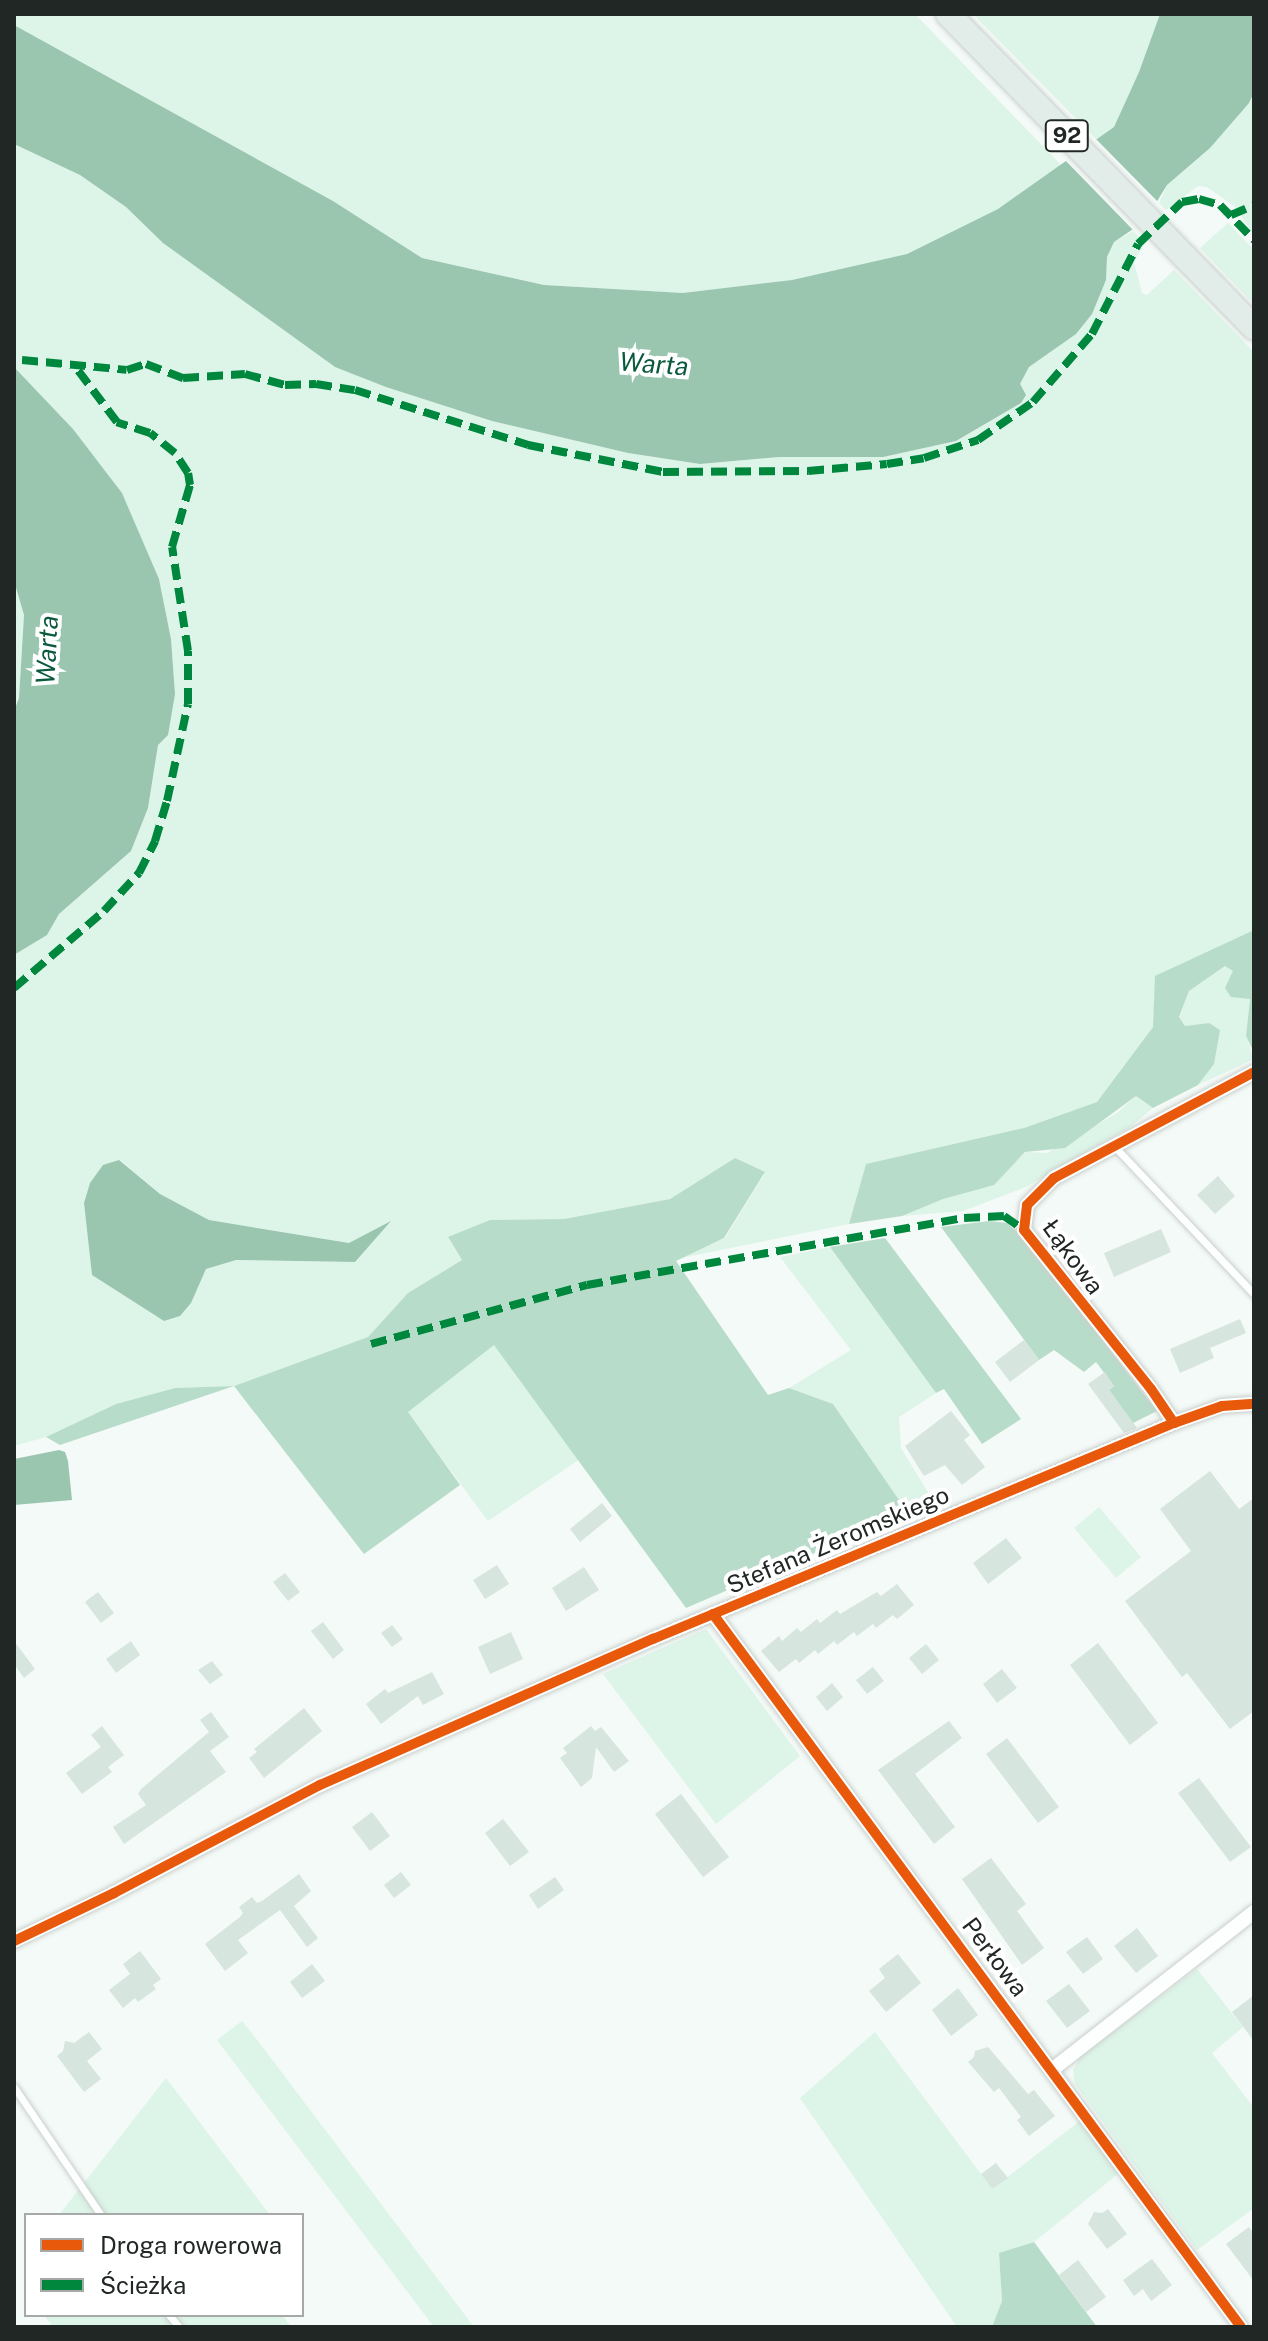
<!DOCTYPE html>
<html>
<head>
<meta charset="utf-8">
<style>
  body { margin:0 }
  #map { position:relative; width:1268px; height:2341px; overflow:hidden; background:#f4faf7; font-family:"Public Sans",sans-serif }
  div>[style] { position:absolute }
  .green>* { inset:0; background:#ddf4e8 }
  .forest>* { inset:0; background:#b8dcca }
  .water>* { inset:0; background:#9ac6b0 }
  .pier>* { inset:0; background:#f4faf7 }
  .building>* { inset:0; background:#d6e5dd }
  .roads { filter:drop-shadow(0 0 2px #c9cfcc) drop-shadow(0 0 2px #c9cfcc) }
  .lane>* { height:7px; margin:-3.5px; padding:0 3.5px; transform-origin:3.5px; border-radius:3.5px; background:#fdfefe }
  .street>* { height:14px; margin:-7px; padding:0 7px; transform-origin:7px; border-radius:7px; background:#fdfefe }
  .primary>* { height:24px; margin:-12px; padding:0 12px; transform-origin:12px; border-radius:12px; background:#e2ede9 }
  .quiet>* { height:8px; margin-top:-4px; transform-origin:0; background:repeating-linear-gradient(90deg,#00873e 0 16px,transparent 0 24px) }
  .cycleway>* { height:10px; margin:-5px; padding:0 5px; transform-origin:5px; border-radius:5px; background:#e8590c }
  span { translate:-50% -50%; white-space:nowrap; text-align:center; line-height:1.15; -webkit-text-stroke:8px #fff; paint-order:stroke }
  .shield-label span { padding:2px 6px; background:#fff; border:2px solid; border-radius:6px; -webkit-text-stroke-width:0 }
  .shield-label { font-size:22px; color:#212724; font-weight:700 }
  .street-label { font-size:24px; color:#212724 }
  .water-label { font-size:26px; color:#0b5a3d; font-style:italic }
  .frame { position:absolute; inset:0; border:16px solid #212724; pointer-events:none }
  .legend { position:absolute; left:24px; top:2213px; width:280px; height:104px; box-sizing:border-box; background:#fff; border:2px solid #a6a9a7; margin:0; padding:10px 14px; list-style:none; font-size:24px; color:#212724 }
  .legend li { display:flex; align-items:center; gap:16px; height:40px }
  .legend b { width:40px; border:2px solid #a6a9a7 }
</style>
</head>
<body>
<div id="map">
  <div class="green">
    <i style="clip-path:polygon(14px 14px,915px 14px,1062px 166px,998px 209px,907px 254px,792px 280px,683px 293px,544px 285px,422px 258px,333px 201px,14px 25px)"></i>
    <i style="clip-path:polygon(973px 14px,1160px 14px,1139px 72px,1114px 127px,1097px 140px)"></i>
    <i style="clip-path:polygon(1254px 92px,1254px 235px,1234px 206px,1207px 187px,1198px 186px,1166px 210px,1159px 203px,1167px 185px,1210px 148px)"></i>
    <i style="clip-path:polygon(evenodd,14px 144px,80px 175px,126px 207px,163px 243px,335px 367px,492px 421px,628px 453px,700px 464px,779px 457px,882px 457px,956px 441px,1021px 403px,1020px 384px,1029px 367px,1076px 334px,1106px 280px,1107px 257px,1114px 242px,1133px 231px,1145px 243px,1134px 262px,1142px 293px,1147px 295px,1174px 270px,1254px 352px,1254px 930px,1156px 976px,1153px 1027px,1097px 1102px,1024px 1128px,866px 1164px,849px 1224px,681px 1258px,725px 1238px,765px 1173px,735px 1158px,670px 1199px,564px 1219px,490px 1220px,448px 1238px,462px 1260px,408px 1293px,368px 1337px,234px 1386px,175px 1388px,116px 1404px,46px 1437px,14px 1446px,14px 955px,47px 935px,59px 914px,131px 851px,148px 808px,158px 745px,175px 694px,171px 639px,159px 579px,122px 493px,73px 429px,14px 367px,14px 144px,120px 1160px,160px 1194px,209px 1220px,350px 1243px,388px 1223px,355px 1262px,236px 1260px,206px 1269px,191px 1303px,180px 1316px,164px 1321px,92px 1275px,84px 1203px,120px 1160px)"></i>
    <i style="clip-path:polygon(1228px 223px,1254px 250px,1254px 304px,1200px 248px)"></i>
    <i style="clip-path:polygon(14px 581px,24px 615px,19px 698px,14px 711px)"></i>
    <i style="clip-path:polygon(1225px 966px,1233px 970px,1250px 998px,1246px 1036px,1254px 1059px,1198px 1085px,1214px 1064px,1209px 1023px,1185px 1026px,1179px 1018px,1189px 991px)"></i>
    <i style="clip-path:polygon(1136px 1096px,1153px 1108px,1130px 1127px,1026px 1187px,963px 1211px,902px 1216px,1011px 1166px,1026px 1152px,1047px 1153px,1117px 1113px)"></i>
    <i style="clip-path:polygon(830px 1247px,936px 1393px,899px 1417px,901px 1448px,935px 1504px,908px 1513px,833px 1404px,789px 1388px,851px 1350px,780px 1257px)"></i>
    <i style="clip-path:polygon(494px 1344px,580px 1459px,488px 1521px,407px 1412px)"></i>
    <i style="clip-path:polygon(1099px 1507px,1141px 1557px,1116px 1578px,1074px 1528px)"></i>
    <i style="clip-path:polygon(706px 1629px,800px 1756px,716px 1824px,603px 1674px)"></i>
    <i style="clip-path:polygon(1197px 1969px,1243px 2027px,1212px 2053px,1254px 2108px,1254px 2208px,1197px 2250px,1075px 2084px,1073px 2070px,1080px 2057px)"></i>
    <i style="clip-path:polygon(242px 2021px,258px 2041px,474px 2327px,434px 2327px,217px 2040px)"></i>
    <i style="clip-path:polygon(875px 2032px,992px 2189px,1081px 2120px,1119px 2173px,1034px 2242px,999px 2254px,1002px 2301px,992px 2327px,957px 2327px,800px 2098px)"></i>
    <i style="clip-path:polygon(166px 2078px,270px 2215px,59px 2215px)"></i>
    <i style="clip-path:polygon(44px 2315px,282px 2315px,291px 2327px,53px 2327px)"></i>
  </div>
  <div class="forest">
    <i style="clip-path:polygon(1254px 930px,1254px 1053px,1246px 1036px,1250px 999px,1231px 997px,1225px 988px,1233px 971px,1225px 966px,1189px 991px,1179px 1017px,1185px 1026px,1209px 1023px,1220px 1030px,1214px 1064px,1198px 1085px,1153px 1108px,1136px 1096px,1065px 1148px,1025px 1152px,994px 1185px,943px 1199px,902px 1216px,849px 1224px,866px 1164px,1024px 1128px,1097px 1102px,1153px 1027px,1155px 976px)"></i>
    <i style="clip-path:polygon(735px 1158px,765px 1172px,724px 1238px,676px 1261px,768px 1395px,789px 1388px,833px 1404px,908px 1513px,686px 1608px,494px 1345px,408px 1412px,460px 1485px,364px 1554px,234px 1386px,60px 1445px,46px 1437px,116px 1404px,175px 1388px,234px 1386px,368px 1337px,408px 1293px,462px 1260px,448px 1237px,490px 1220px,564px 1219px,670px 1199px)"></i>
    <i style="clip-path:polygon(989px 1221px,1007px 1223px,1021px 1235px,1157px 1411px,1133px 1423px,1109px 1390px,1114px 1386px,1096px 1362px,1084px 1372px,1054px 1350px,1039px 1360px,941px 1227px)"></i>
    <i style="clip-path:polygon(885px 1238px,1021px 1419px,982px 1444px,944px 1389px,936px 1393px,830px 1247px)"></i>
    <i style="clip-path:polygon(1034px 2242px,1097px 2327px,992px 2327px,1002px 2301px,999px 2253px)"></i>
  </div>
  <div class="water">
    <i style="clip-path:polygon(1160px 14px,1254px 14px,1254px 92px,1249px 103px,1210px 148px,1167px 185px,1145px 221px,1114px 242px,1107px 257px,1106px 280px,1092px 314px,1076px 334px,1029px 367px,1020px 384px,1026px 395px,1021px 403px,956px 441px,883px 457px,779px 457px,700px 464px,628px 453px,492px 421px,386px 387px,335px 367px,163px 243px,126px 207px,80px 175px,14px 144px,14px 25px,333px 201px,422px 258px,544px 285px,683px 293px,792px 280px,907px 254px,998px 209px,1114px 127px,1139px 72px)"></i>
    <i style="clip-path:polygon(14px 367px,73px 429px,122px 493px,159px 579px,171px 639px,175px 694px,168px 735px,158px 745px,148px 808px,131px 851px,59px 914px,47px 935px,14px 955px,14px 711px,19px 698px,24px 615px,14px 581px)"></i>
    <i style="clip-path:polygon(119px 1160px,160px 1194px,209px 1220px,349px 1243px,391px 1221px,355px 1262px,236px 1260px,206px 1269px,191px 1303px,180px 1316px,164px 1321px,92px 1275px,84px 1203px,90px 1183px,103px 1165px)"></i>
    <i style="clip-path:polygon(59px 1450px,65px 1452px,68px 1461px,72px 1500px,14px 1505px,14px 1459px)"></i>
  </div>
  <div class="pier">
    <i style="clip-path:polygon(1094px 137px,1162px 206px,1136px 233px,1064px 159px)"></i>
  </div>
  <div class="building">
    <i style="clip-path:polygon(1218px 1176px,1235px 1196px,1215px 1214px,1197px 1195px)"></i>
    <i style="clip-path:polygon(1161px 1229px,1171px 1252px,1114px 1277px,1104px 1253px)"></i>
    <i style="clip-path:polygon(1240px 1319px,1246px 1333px,1210px 1348px,1214px 1358px,1180px 1373px,1170px 1349px)"></i>
    <i style="clip-path:polygon(1024px 1340px,1039px 1360px,1010px 1382px,995px 1362px)"></i>
    <i style="clip-path:polygon(1105px 1372px,1114px 1386px,1109px 1390px,1137px 1428px,1124px 1433px,1088px 1384px)"></i>
    <i style="clip-path:polygon(951px 1411px,970px 1435px,964px 1440px,985px 1467px,962px 1485px,945px 1465px,924px 1476px,905px 1446px)"></i>
    <i style="clip-path:polygon(1210px 1471px,1239px 1509px,1254px 1498px,1254px 1711px,1230px 1729px,1187px 1673px,1182px 1677px,1125px 1601px,1191px 1551px,1160px 1509px)"></i>
    <i style="clip-path:polygon(602px 1503px,612px 1516px,580px 1542px,570px 1529px)"></i>
    <i style="clip-path:polygon(1006px 1538px,1022px 1558px,988px 1584px,973px 1563px)"></i>
    <i style="clip-path:polygon(497px 1565px,509px 1584px,485px 1599px,473px 1580px)"></i>
    <i style="clip-path:polygon(584px 1567px,599px 1590px,566px 1611px,552px 1588px)"></i>
    <i style="clip-path:polygon(285px 1573px,300px 1592px,288px 1601px,273px 1582px)"></i>
    <i style="clip-path:polygon(897px 1584px,914px 1605px,897px 1619px,893px 1615px,876px 1628px,873px 1624px,857px 1636px,854px 1632px,837px 1645px,834px 1641px,818px 1654px,815px 1650px,799px 1663px,796px 1659px,779px 1672px,761px 1651px,779px 1636px,782px 1641px,797px 1628px,801px 1632px,817px 1619px,820px 1623px,837px 1610px,840px 1614px,877px 1592px,881px 1596px)"></i>
    <i style="clip-path:polygon(98px 1592px,114px 1613px,101px 1623px,85px 1602px)"></i>
    <i style="clip-path:polygon(323px 1622px,344px 1650px,333px 1659px,311px 1631px)"></i>
    <i style="clip-path:polygon(392px 1625px,403px 1639px,392px 1647px,381px 1633px)"></i>
    <i style="clip-path:polygon(511px 1632px,523px 1659px,490px 1674px,478px 1647px)"></i>
    <i style="clip-path:polygon(14px 1641px,35px 1669px,24px 1678px,14px 1664px)"></i>
    <i style="clip-path:polygon(131px 1641px,140px 1655px,116px 1673px,106px 1659px)"></i>
    <i style="clip-path:polygon(1098px 1643px,1158px 1723px,1130px 1745px,1070px 1665px)"></i>
    <i style="clip-path:polygon(926px 1644px,939px 1660px,922px 1674px,909px 1658px)"></i>
    <i style="clip-path:polygon(212px 1661px,223px 1675px,210px 1684px,198px 1670px)"></i>
    <i style="clip-path:polygon(873px 1667px,884px 1681px,867px 1694px,856px 1680px)"></i>
    <i style="clip-path:polygon(1002px 1669px,1017px 1688px,997px 1703px,983px 1684px)"></i>
    <i style="clip-path:polygon(432px 1672px,444px 1694px,423px 1705px,418px 1696px,381px 1724px,366px 1704px,385px 1689px,388px 1693px)"></i>
    <i style="clip-path:polygon(832px 1683px,843px 1697px,827px 1711px,816px 1697px)"></i>
    <i style="clip-path:polygon(304px 1708px,322px 1731px,264px 1778px,249px 1758px,257px 1752px,254px 1749px)"></i>
    <i style="clip-path:polygon(211px 1712px,229px 1737px,210px 1751px,226px 1772px,124px 1844px,113px 1827px,146px 1805px,138px 1794px,141px 1789px,209px 1732px,200px 1720px)"></i>
    <i style="clip-path:polygon(949px 1721px,962px 1738px,915px 1774px,955px 1827px,934px 1844px,878px 1770px)"></i>
    <i style="clip-path:polygon(102px 1726px,124px 1755px,108px 1767px,112px 1772px,82px 1794px,66px 1773px,101px 1747px,91px 1735px)"></i>
    <i style="clip-path:polygon(591px 1726px,595px 1731px,601px 1727px,629px 1761px,614px 1772px,596px 1747px,592px 1778px,581px 1787px,560px 1758px,567px 1753px,563px 1748px)"></i>
    <i style="clip-path:polygon(1007px 1738px,1059px 1807px,1038px 1823px,986px 1754px)"></i>
    <i style="clip-path:polygon(1199px 1778px,1251px 1847px,1230px 1862px,1178px 1793px)"></i>
    <i style="clip-path:polygon(681px 1794px,729px 1857px,703px 1877px,655px 1814px)"></i>
    <i style="clip-path:polygon(372px 1812px,390px 1836px,370px 1851px,352px 1827px)"></i>
    <i style="clip-path:polygon(503px 1819px,529px 1852px,510px 1866px,485px 1833px)"></i>
    <i style="clip-path:polygon(991px 1858px,1026px 1904px,1017px 1911px,1044px 1948px,1022px 1965px,962px 1879px)"></i>
    <i style="clip-path:polygon(401px 1872px,411px 1885px,394px 1898px,384px 1885px)"></i>
    <i style="clip-path:polygon(299px 1874px,311px 1891px,294px 1906px,318px 1938px,307px 1947px,280px 1910px,238px 1940px,248px 1953px,225px 1971px,205px 1944px,240px 1917px,243px 1913px,239px 1907px,252px 1897px,257px 1903px,262px 1901px)"></i>
    <i style="clip-path:polygon(555px 1877px,564px 1890px,538px 1909px,529px 1895px)"></i>
    <i style="clip-path:polygon(1137px 1928px,1158px 1956px,1136px 1973px,1114px 1946px)"></i>
    <i style="clip-path:polygon(1087px 1937px,1103px 1959px,1083px 1974px,1066px 1952px)"></i>
    <i style="clip-path:polygon(140px 1951px,161px 1979px,153px 1985px,156px 1989px,138px 2002px,135px 1998px,123px 2008px,109px 1990px,130px 1974px,123px 1964px)"></i>
    <i style="clip-path:polygon(898px 1954px,921px 1983px,886px 2012px,869px 1991px,885px 1978px,879px 1969px)"></i>
    <i style="clip-path:polygon(312px 1964px,325px 1981px,302px 1998px,290px 1982px)"></i>
    <i style="clip-path:polygon(1069px 1984px,1090px 2011px,1067px 2028px,1046px 2001px)"></i>
    <i style="clip-path:polygon(958px 1988px,978px 2015px,951px 2036px,932px 2010px)"></i>
    <i style="clip-path:polygon(1254px 1995px,1254px 2041px,1232px 2012px)"></i>
    <i style="clip-path:polygon(89px 2032px,102px 2049px,87px 2061px,101px 2079px,84px 2092px,57px 2056px,63px 2051px,65px 2041px,74px 2043px)"></i>
    <i style="clip-path:polygon(988px 2047px,1028px 2094px,1034px 2090px,1055px 2116px,1029px 2136px,1017px 2120px,1021px 2117px,999px 2088px,994px 2092px,968px 2062px,974px 2057px,975px 2051px)"></i>
    <i style="clip-path:polygon(996px 2163px,1008px 2178px,992px 2189px,981px 2174px)"></i>
    <i style="clip-path:polygon(1108px 2209px,1127px 2234px,1107px 2249px,1088px 2224px,1094px 2212px,1102px 2213px)"></i>
    <i style="clip-path:polygon(1249px 2227px,1254px 2234px,1254px 2281px,1226px 2244px)"></i>
    <i style="clip-path:polygon(1152px 2259px,1172px 2285px,1151px 2301px,1143px 2289px,1134px 2296px,1123px 2280px)"></i>
    <i style="clip-path:polygon(1078px 2260px,1106px 2297px,1086px 2312px,1059px 2275px)"></i>
  </div>
  <div class="roads">
    <div class="lane">
      <i style="left:1113px;top:1145px;width:205px;rotate:46.6deg"></i>
      <i style="left:14px;top:2087px;width:155px;rotate:55.8deg"></i>
      <i style="left:169px;top:2315px;width:16px;rotate:50deg"></i>
    </div>
    <div class="street">
      <i style="left:1174px;top:1423px;width:41px;rotate:-124.1deg"></i>
      <i style="left:1151px;top:1389px;width:203px;rotate:-128.6deg"></i>
      <i style="left:1024px;top:1230px;width:25px;rotate:-83deg"></i>
      <i style="left:1027px;top:1205px;width:38px;rotate:-45deg"></i>
      <i style="left:1054px;top:1178px;width:226px;rotate:-27.9deg"></i>
      <i style="left:713px;top:1614px;width:887px;rotate:53.48deg"></i>
      <i style="left:14px;top:1941px;width:111px;rotate:-25.6deg"></i>
      <i style="left:114px;top:1893px;width:233px;rotate:-27.7deg"></i>
      <i style="left:320px;top:1785px;width:364px;rotate:-23.7deg"></i>
      <i style="left:653px;top:1639px;width:564px;rotate:-22.52deg"></i>
      <i style="left:1174px;top:1423px;width:51px;rotate:-19.5deg"></i>
      <i style="left:1222px;top:1406px;width:32px;rotate:-4deg"></i>
      <i style="left:1053px;top:2069px;width:255px;rotate:-38deg"></i>
    </div>
    <div class="primary">
      <i style="left:948px;top:14px;width:438px;rotate:45.7deg"></i>
    </div>
  </div>
  <div class="quiet">
    <i style="left:1231px;top:215px;width:25px;rotate:-23deg"></i>
    <i style="left:22px;top:360px;width:105px;rotate:5.4deg"></i>
    <i style="left:127px;top:370px;width:20px;rotate:-18deg"></i>
    <i style="left:146px;top:364px;width:40px;rotate:21deg"></i>
    <i style="left:183px;top:378px;width:62px;rotate:-3.7deg"></i>
    <i style="left:245px;top:374px;width:41px;rotate:15.4deg"></i>
    <i style="left:285px;top:385px;width:31px;rotate:-2deg"></i>
    <i style="left:316px;top:384px;width:39px;rotate:9deg"></i>
    <i style="left:355px;top:390px;width:182px;rotate:17.6deg"></i>
    <i style="left:528px;top:445px;width:138px;rotate:11.3deg"></i>
    <i style="left:663px;top:472px;width:145px;rotate:-0.4deg"></i>
    <i style="left:808px;top:471px;width:79px;rotate:-5.1deg"></i>
    <i style="left:887px;top:464px;width:37px;rotate:-9deg"></i>
    <i style="left:924px;top:458px;width:57px;rotate:-18.4deg"></i>
    <i style="left:978px;top:440px;width:67px;rotate:-34.6deg"></i>
    <i style="left:1033px;top:402px;width:90px;rotate:-49.1deg"></i>
    <i style="left:1092px;top:334px;width:101px;rotate:-62.9deg"></i>
    <i style="left:1138px;top:244px;width:61px;rotate:-43.7deg"></i>
    <i style="left:1182px;top:202px;width:17px;rotate:-10deg"></i>
    <i style="left:1199px;top:199px;width:22px;rotate:16deg"></i>
    <i style="left:1220px;top:205px;width:49px;rotate:45.8deg"></i>
    <i style="left:14px;top:988px;width:118px;rotate:-40.5deg"></i>
    <i style="left:104px;top:911px;width:52px;rotate:-47.4deg"></i>
    <i style="left:139px;top:873px;width:36px;rotate:-63deg"></i>
    <i style="left:155px;top:841px;width:42px;rotate:-73.3deg"></i>
    <i style="left:167px;top:801px;width:99px;rotate:-77.8deg"></i>
    <i style="left:188px;top:704px;width:53px;rotate:-90deg"></i>
    <i style="left:188px;top:651px;width:105px;rotate:-98.7deg"></i>
    <i style="left:172px;top:547px;width:65px;rotate:-73.8deg"></i>
    <i style="left:190px;top:485px;width:12px;rotate:-99deg"></i>
    <i style="left:188px;top:473px;width:24px;rotate:-123deg"></i>
    <i style="left:175px;top:453px;width:32px;rotate:-141deg"></i>
    <i style="left:150px;top:433px;width:35px;rotate:-162deg"></i>
    <i style="left:117px;top:422px;width:71px;rotate:-127deg"></i>
    <i style="left:371px;top:1344px;width:224px;rotate:-15.3deg"></i>
    <i style="left:587px;top:1285px;width:383px;rotate:-10.1deg"></i>
    <i style="left:964px;top:1218px;width:40px;rotate:-2.9deg"></i>
    <i style="left:1004px;top:1216px;width:24px;rotate:35deg"></i>
  </div>
  <div class="cycleway">
    <i style="left:1174px;top:1423px;width:41px;rotate:-124.1deg"></i>
    <i style="left:1151px;top:1389px;width:203px;rotate:-128.6deg"></i>
    <i style="left:1024px;top:1230px;width:25px;rotate:-83deg"></i>
    <i style="left:1027px;top:1205px;width:38px;rotate:-45deg"></i>
    <i style="left:1054px;top:1178px;width:226px;rotate:-27.9deg"></i>
    <i style="left:713px;top:1614px;width:887px;rotate:53.48deg"></i>
    <i style="left:14px;top:1941px;width:111px;rotate:-25.6deg"></i>
    <i style="left:114px;top:1893px;width:233px;rotate:-27.7deg"></i>
    <i style="left:320px;top:1785px;width:364px;rotate:-23.7deg"></i>
    <i style="left:653px;top:1639px;width:564px;rotate:-22.52deg"></i>
    <i style="left:1174px;top:1423px;width:51px;rotate:-19.5deg"></i>
    <i style="left:1222px;top:1406px;width:32px;rotate:-4deg"></i>
  </div>
  <div class="shield-label">
    <span style="left:1067px;top:136px">92</span>
  </div>
  <div class="street-label">
    <span style="left:1073px;top:1257px;rotate:54deg">Łąkowa</span>
    <span style="left:838px;top:1540px;rotate:-23deg">Stefana Żeromskiego</span>
    <span style="left:995px;top:1957px;rotate:53deg">Perłowa</span>
  </div>
  <div class="water-label">
    <span style="left:654px;top:364px;rotate:4deg">Warta</span>
    <span style="left:47px;top:650px;rotate:-87deg">Warta</span>
  </div>
  <div class="frame"></div>
  <ul class="legend">
  <li><b style="height:10px;background:#e8590c"></b>Droga rowerowa</li>
  <li><b style="height:10px;background:#00873e"></b>Ścieżka</li>
  </ul>
</div>
</body>
</html>
